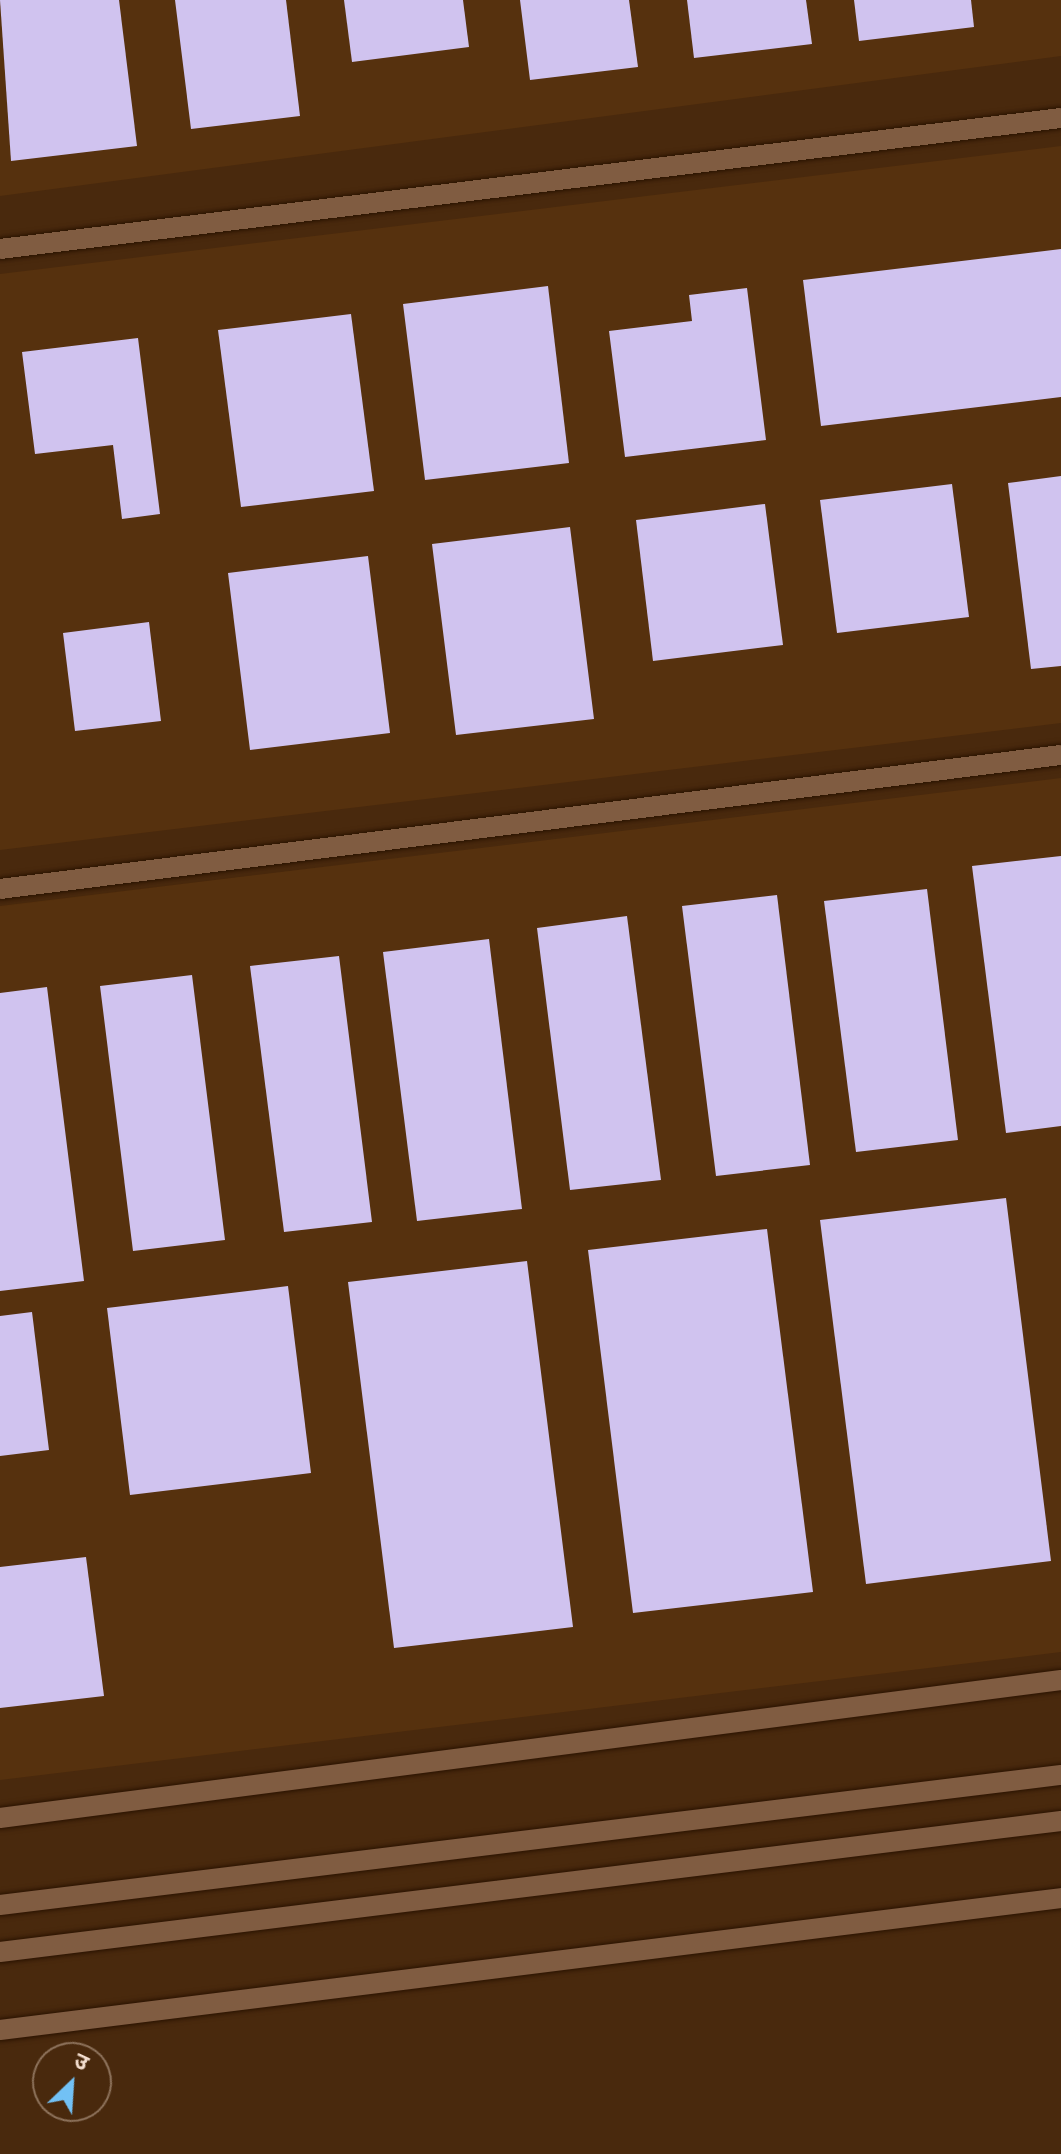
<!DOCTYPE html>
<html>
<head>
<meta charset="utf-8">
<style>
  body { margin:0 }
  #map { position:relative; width:1061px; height:2154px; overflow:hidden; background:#49290d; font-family:Arial,"Noto Sans Devanagari",sans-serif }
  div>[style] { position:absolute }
  .built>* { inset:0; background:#56310e }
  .building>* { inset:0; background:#d0c3ef }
  .roads { filter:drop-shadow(0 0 2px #2a1301) drop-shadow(0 0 2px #2a1301) }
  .minor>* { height:20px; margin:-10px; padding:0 10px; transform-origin:10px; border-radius:10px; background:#805c41 }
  span { translate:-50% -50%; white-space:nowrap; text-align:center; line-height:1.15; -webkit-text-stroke:8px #49290d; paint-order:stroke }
  .north { position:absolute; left:32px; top:2042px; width:80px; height:80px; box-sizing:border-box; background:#49290d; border:2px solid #8d725b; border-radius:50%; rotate:25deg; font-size:22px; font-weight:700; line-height:32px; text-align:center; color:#f4dfd0 }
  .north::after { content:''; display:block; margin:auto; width:28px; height:36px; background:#72c1f5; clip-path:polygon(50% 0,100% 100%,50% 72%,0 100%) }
</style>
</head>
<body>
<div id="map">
  <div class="built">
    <i style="clip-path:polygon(0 0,1061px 0,1061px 56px,0 196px)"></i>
    <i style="clip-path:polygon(1061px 146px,1061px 723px,0 850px,0 274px)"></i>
    <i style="clip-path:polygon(1061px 778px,1061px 1652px,0 1780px,0 906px)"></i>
  </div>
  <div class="building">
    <i style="clip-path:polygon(0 0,119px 0,137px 146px,11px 161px)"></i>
    <i style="clip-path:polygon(175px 0,286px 0,300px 116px,191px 129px)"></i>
    <i style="clip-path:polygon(344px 0,463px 0,469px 47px,352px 62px)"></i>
    <i style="clip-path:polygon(520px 0,629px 0,638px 67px,530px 80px)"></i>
    <i style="clip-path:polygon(687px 0,806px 0,812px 44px,694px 58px)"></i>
    <i style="clip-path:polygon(854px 0,971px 0,974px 27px,859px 41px)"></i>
    <i style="clip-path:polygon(1061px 249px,1061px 397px,821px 426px,803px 280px)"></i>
    <i style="clip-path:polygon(548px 286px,569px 463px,425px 480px,403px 304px)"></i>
    <i style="clip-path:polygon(747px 288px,766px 440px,625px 457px,609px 331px,692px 321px,689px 295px)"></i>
    <i style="clip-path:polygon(351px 314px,374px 491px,241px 507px,218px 330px)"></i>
    <i style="clip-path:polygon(138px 338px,160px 514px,122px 519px,113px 445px,35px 454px,22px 352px)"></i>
    <i style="clip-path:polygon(1061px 476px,1061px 666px,1031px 669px,1008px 483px)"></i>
    <i style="clip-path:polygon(952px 484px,969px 617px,837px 633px,820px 500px)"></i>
    <i style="clip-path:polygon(765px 504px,783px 645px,653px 661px,636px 520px)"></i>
    <i style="clip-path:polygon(570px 527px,594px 719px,456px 735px,432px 544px)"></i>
    <i style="clip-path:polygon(368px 556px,390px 733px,250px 750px,228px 573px)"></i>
    <i style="clip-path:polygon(149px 622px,161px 721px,75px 731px,63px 633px)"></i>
    <i style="clip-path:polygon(1061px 856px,1061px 1126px,1006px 1133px,972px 866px)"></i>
    <i style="clip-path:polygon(927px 889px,958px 1140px,856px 1152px,824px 901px)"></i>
    <i style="clip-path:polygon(777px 895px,810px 1165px,716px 1176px,682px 906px)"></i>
    <i style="clip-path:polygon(627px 916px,661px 1180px,570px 1190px,537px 928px)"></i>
    <i style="clip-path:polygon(489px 939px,522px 1209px,417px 1221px,383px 952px)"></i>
    <i style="clip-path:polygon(339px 956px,372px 1222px,284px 1232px,250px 966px)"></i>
    <i style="clip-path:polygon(192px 975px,225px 1240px,133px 1251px,100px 986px)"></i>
    <i style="clip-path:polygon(47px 987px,84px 1281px,0 1291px,0 993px)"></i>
    <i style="clip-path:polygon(1006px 1198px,1051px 1561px,866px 1584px,820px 1220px)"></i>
    <i style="clip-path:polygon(767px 1229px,813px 1592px,633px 1613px,588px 1250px)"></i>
    <i style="clip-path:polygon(527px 1261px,573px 1627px,394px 1648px,348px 1282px)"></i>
    <i style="clip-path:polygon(288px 1286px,311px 1473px,130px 1495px,107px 1308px)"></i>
    <i style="clip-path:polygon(32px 1312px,49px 1450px,0 1456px,0 1316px)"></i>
    <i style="clip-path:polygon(86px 1557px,104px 1696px,0 1708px,0 1567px)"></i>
  </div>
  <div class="roads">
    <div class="minor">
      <i style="left:0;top:249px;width:1069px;rotate:-7.04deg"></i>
      <i style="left:0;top:889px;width:1069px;rotate:-7.2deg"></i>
      <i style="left:0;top:1818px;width:1070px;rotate:-7.41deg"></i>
      <i style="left:0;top:1905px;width:1069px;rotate:-6.99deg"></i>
      <i style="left:0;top:1952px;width:1069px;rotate:-7.04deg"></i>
      <i style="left:0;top:2030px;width:1069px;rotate:-7.09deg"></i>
    </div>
  </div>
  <div class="north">उ</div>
</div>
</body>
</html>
